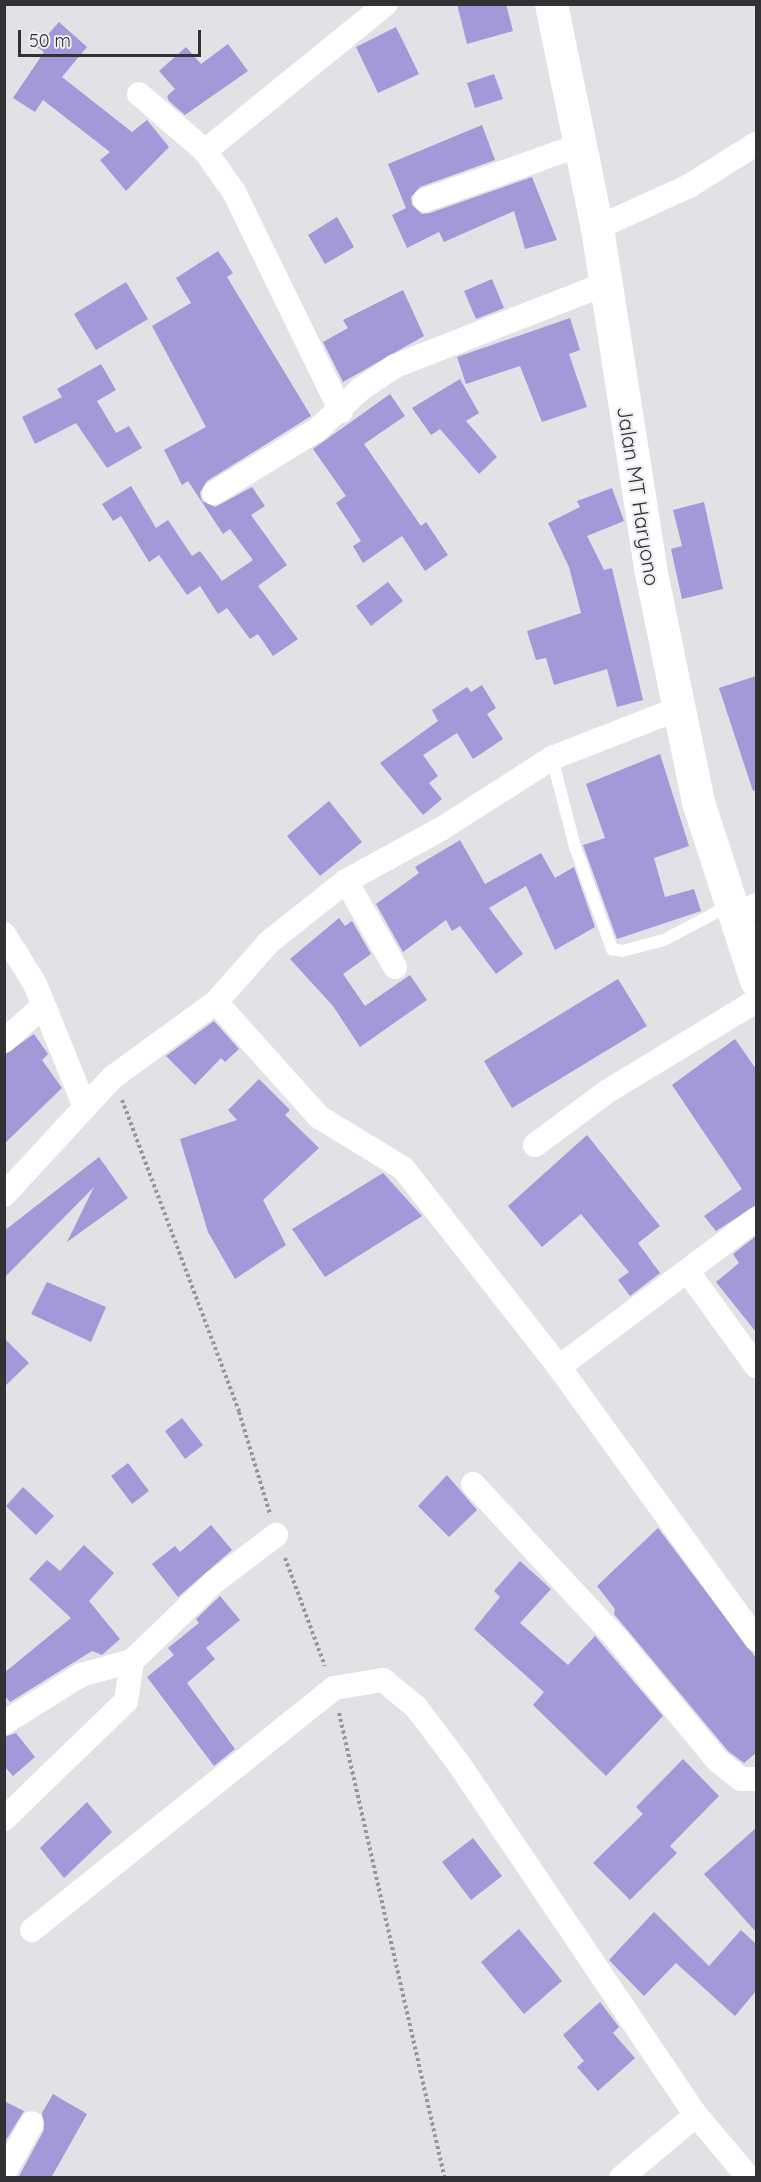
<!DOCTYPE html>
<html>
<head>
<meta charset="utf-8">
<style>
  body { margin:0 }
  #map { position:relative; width:761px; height:2182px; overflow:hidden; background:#e1e1e6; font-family:Quicksand,sans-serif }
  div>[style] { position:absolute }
  .building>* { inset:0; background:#a399d8 }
  .path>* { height:4px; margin-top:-2px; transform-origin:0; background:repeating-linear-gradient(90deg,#97979b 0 3px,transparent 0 6px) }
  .service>* { height:12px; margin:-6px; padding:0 6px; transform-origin:6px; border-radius:6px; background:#fff }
  .minor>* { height:24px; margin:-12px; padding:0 12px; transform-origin:12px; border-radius:12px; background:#fff }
  .secondary>* { height:33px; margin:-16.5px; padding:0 16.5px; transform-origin:16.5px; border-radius:16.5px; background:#fff }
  span { translate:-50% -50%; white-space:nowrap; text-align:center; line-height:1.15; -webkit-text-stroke:4.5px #eeeef3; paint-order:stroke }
  .street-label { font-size:21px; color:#323234 }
  .frame { position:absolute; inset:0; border:6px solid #323234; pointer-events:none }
  .scale { position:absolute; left:18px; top:30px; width:183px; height:27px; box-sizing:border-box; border:3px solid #323234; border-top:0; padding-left:8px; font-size:18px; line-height:21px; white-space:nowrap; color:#323234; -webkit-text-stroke:4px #eeeef3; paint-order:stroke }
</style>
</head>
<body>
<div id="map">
  <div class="building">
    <i style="clip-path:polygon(457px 4px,506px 4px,513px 31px,467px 44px)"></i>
    <i style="clip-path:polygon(59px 22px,87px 47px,62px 77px,132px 132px,147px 120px,169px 147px,126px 191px,100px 160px,110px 152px,43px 100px,35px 112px,13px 98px,44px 52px,37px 47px)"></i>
    <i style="clip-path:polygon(396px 27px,419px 74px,378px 93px,356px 47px)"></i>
    <i style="clip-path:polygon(228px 44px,248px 71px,185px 115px,169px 101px,167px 96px,175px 89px,159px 71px,186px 47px,201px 64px)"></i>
    <i style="clip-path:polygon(494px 74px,503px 99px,475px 108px,467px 83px)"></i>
    <i style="clip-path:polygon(482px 125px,495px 160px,420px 187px,411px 197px,412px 205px,422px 214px,430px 213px,532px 177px,557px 240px,525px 249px,514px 211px,444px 242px,439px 232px,407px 248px,392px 215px,406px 208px,388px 164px)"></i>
    <i style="clip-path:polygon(337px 217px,354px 247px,325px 264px,308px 235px)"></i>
    <i style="clip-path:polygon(218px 251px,233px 273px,227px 277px,311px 416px,207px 481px,200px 493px,202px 501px,215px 507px,252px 487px,265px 506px,251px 515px,287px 565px,258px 586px,298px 639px,273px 656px,258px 634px,250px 639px,227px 608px,218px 614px,200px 586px,187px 595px,159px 555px,149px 562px,121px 516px,113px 521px,102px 504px,131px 486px,156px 528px,168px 520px,192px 556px,200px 551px,222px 581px,253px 560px,230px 529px,223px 534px,188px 481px,182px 485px,164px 450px,206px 427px,152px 326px,191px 303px,176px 278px)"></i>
    <i style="clip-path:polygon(492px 279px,504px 308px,476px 319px,464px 291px)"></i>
    <i style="clip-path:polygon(126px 282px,148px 319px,96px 350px,74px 314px)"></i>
    <i style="clip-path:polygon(403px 290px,424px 336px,343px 382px,323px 342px,348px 328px,343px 320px)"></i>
    <i style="clip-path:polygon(570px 318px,580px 350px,569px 354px,587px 407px,542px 422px,520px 366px,466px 384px,457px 357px)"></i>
    <i style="clip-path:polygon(101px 364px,116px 390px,97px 401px,116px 433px,129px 426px,142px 448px,107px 468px,76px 423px,35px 444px,22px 417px,62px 397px,57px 389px)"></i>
    <i style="clip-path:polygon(460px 379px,479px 413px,466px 421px,497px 457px,479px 474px,440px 429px,431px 435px,412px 408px)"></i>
    <i style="clip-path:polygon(390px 394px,405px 416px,364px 444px,421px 526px,426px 522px,448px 555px,425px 571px,402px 536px,363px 563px,353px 546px,361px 541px,336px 503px,346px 496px,313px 449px)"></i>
    <i style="clip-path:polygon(612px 488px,624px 521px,587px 536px,604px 570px,612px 568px,643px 700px,617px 707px,607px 669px,554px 685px,546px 658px,536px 660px,527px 631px,581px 613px,569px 567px,548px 523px,580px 507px,577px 501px)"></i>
    <i style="clip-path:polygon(704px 502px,723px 589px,682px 599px,671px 549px,682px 546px,673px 510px)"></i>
    <i style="clip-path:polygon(388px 582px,403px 601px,371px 626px,356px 606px)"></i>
    <i style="clip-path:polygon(756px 676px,756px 790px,753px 791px,719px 688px)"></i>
    <i style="clip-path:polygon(482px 685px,496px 708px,487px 714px,503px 739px,473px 759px,457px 733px,423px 755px,438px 776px,429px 783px,442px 799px,423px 815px,380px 763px,438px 721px,432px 710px,467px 687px,471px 692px)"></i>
    <i style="clip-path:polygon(660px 754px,689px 846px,654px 858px,665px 897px,694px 889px,701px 911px,617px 939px,583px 845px,605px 838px,586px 784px)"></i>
    <i style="clip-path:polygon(329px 801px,362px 842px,320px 876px,287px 836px)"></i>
    <i style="clip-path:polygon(460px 840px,485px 884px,541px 853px,555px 878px,574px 867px,595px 927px,555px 950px,526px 886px,489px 908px,523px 954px,496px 974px,460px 926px,452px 931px,446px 920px,403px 952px,376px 904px,419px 873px,415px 867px)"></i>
    <i style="clip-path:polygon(339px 918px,345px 926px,352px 921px,371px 954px,343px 974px,365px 1006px,410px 975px,427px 1000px,360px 1047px,333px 1006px,290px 959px)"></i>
    <i style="clip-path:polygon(618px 979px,647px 1026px,512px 1108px,484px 1061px)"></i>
    <i style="clip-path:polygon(214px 1021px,239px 1049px,225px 1062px,221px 1058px,195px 1085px,166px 1056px)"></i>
    <i style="clip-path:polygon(34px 1034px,48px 1054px,42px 1060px,62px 1088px,4px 1144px,4px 1055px)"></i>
    <i style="clip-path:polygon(735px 1039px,756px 1069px,756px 1205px,716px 1231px,704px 1216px,742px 1189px,672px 1085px)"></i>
    <i style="clip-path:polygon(259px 1079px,290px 1110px,285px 1115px,319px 1148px,263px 1200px,286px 1245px,235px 1279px,208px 1232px,180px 1139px,237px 1120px,228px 1110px)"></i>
    <i style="clip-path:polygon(587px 1135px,660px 1226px,638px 1243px,660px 1273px,630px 1296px,618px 1280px,629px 1272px,581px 1214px,542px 1247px,508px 1206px)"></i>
    <i style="clip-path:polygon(99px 1157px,128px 1198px,67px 1242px,94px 1187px,4px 1278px,4px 1231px)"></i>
    <i style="clip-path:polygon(383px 1173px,422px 1216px,325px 1277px,292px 1229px)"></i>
    <i style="clip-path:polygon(756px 1236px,756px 1332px,716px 1282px,739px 1263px,733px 1254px)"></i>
    <i style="clip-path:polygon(47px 1282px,106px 1307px,91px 1342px,31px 1314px)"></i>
    <i style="clip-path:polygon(4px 1338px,29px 1363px,4px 1387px)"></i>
    <i style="clip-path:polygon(182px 1418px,203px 1445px,185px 1459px,165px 1431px)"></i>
    <i style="clip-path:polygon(128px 1463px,149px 1491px,132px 1504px,111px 1476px)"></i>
    <i style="clip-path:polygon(447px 1475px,477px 1510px,449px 1537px,418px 1506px)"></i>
    <i style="clip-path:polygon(23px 1487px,54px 1516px,36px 1535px,6px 1506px)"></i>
    <i style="clip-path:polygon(211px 1525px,232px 1550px,178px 1597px,152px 1564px,175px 1546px,180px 1552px)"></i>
    <i style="clip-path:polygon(658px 1528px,756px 1658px,756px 1753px,744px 1763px,728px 1751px,614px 1614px,615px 1609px,597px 1586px)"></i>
    <i style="clip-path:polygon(84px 1545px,114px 1573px,89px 1601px,120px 1639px,102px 1655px,92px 1651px,10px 1702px,4px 1695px,4px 1673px,71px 1618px,29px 1579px,47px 1560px,60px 1571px)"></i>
    <i style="clip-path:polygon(520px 1561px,551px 1589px,520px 1623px,568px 1665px,595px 1636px,663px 1716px,606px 1776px,533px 1705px,544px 1692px,474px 1629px,500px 1597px,494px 1591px)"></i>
    <i style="clip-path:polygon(220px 1596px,240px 1620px,206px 1648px,215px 1659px,187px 1683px,235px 1749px,214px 1766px,147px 1677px,174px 1655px,168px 1648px,199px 1623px,196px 1619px)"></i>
    <i style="clip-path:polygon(16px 1733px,35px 1757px,13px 1776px,4px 1766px,4px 1737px)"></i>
    <i style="clip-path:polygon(683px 1759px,719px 1796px,670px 1846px,677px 1853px,630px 1900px,593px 1863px,643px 1814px,636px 1807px)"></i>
    <i style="clip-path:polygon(87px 1802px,112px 1832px,64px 1878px,40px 1848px)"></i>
    <i style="clip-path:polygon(756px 1828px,756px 1932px,704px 1874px)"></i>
    <i style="clip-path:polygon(473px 1838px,502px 1876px,471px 1900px,442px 1862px)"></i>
    <i style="clip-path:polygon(654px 1912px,709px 1966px,741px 1930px,756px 1944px,756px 1991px,735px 2016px,676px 1963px,644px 1996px,609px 1960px)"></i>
    <i style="clip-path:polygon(519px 1929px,562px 1981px,524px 2014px,481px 1962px)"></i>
    <i style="clip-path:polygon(600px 2002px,619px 2027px,613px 2033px,635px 2058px,598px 2091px,577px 2067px,584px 2061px,563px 2035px)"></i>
    <i style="clip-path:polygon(53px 2094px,87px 2114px,51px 2178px,18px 2178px,44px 2130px,42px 2113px)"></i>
    <i style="clip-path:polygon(4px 2101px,24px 2111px,4px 2143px)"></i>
  </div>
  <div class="path">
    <i style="left:122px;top:1100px;width:333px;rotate:69.4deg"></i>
    <i style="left:239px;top:1412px;width:107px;rotate:73.1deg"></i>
    <i style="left:285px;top:1558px;width:115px;rotate:69.7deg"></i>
    <i style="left:339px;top:1713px;width:477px;rotate:77.2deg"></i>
  </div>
  <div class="service">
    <i style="left:552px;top:758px;width:92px;rotate:75.5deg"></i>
    <i style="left:575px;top:847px;width:109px;rotate:70.1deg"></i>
    <i style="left:612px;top:949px;width:10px;rotate:11deg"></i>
    <i style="left:622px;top:951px;width:43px;rotate:-14.7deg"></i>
    <i style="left:664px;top:940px;width:75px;rotate:-27.9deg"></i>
  </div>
  <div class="minor">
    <i style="left:139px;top:94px;width:87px;rotate:40.8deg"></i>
    <i style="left:205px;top:151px;width:50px;rotate:54.7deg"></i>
    <i style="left:234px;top:192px;width:244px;rotate:64deg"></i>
    <i style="left:205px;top:151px;width:233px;rotate:-39.1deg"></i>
    <i style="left:425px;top:200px;width:164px;rotate:-19.5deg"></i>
    <i style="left:597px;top:228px;width:101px;rotate:-24.5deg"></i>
    <i style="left:689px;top:186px;width:79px;rotate:-32.1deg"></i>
    <i style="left:214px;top:493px;width:121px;rotate:-31.5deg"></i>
    <i style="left:317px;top:430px;width:60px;rotate:-43deg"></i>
    <i style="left:361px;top:389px;width:41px;rotate:-34.1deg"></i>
    <i style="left:395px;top:366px;width:225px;rotate:-21.3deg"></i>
    <i style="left:346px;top:881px;width:99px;rotate:60.3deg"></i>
    <i style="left:735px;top:919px;width:25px;rotate:-34deg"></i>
    <i style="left:4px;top:934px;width:59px;rotate:58.2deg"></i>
    <i style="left:35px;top:984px;width:133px;rotate:67.9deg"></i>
    <i style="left:216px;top:1002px;width:154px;rotate:48.2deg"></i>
    <i style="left:319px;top:1117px;width:98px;rotate:31.3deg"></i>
    <i style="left:403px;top:1168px;width:253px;rotate:51.9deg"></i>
    <i style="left:559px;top:1367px;width:336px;rotate:54.1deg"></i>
    <i style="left:4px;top:1041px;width:51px;rotate:-41.8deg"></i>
    <i style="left:535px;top:1145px;width:91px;rotate:-36.5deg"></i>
    <i style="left:608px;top:1091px;width:173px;rotate:-31.3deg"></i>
    <i style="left:4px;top:1195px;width:161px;rotate:-47.3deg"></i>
    <i style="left:113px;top:1077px;width:127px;rotate:-36.1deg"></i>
    <i style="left:216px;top:1002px;width:80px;rotate:-48.5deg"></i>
    <i style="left:269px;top:942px;width:98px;rotate:-38.4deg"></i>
    <i style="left:346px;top:881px;width:108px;rotate:-28.7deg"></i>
    <i style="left:441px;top:829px;width:132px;rotate:-32.6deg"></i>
    <i style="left:552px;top:758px;width:135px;rotate:-21.3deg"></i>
    <i style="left:688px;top:1272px;width:116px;rotate:54.1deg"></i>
    <i style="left:559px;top:1367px;width:246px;rotate:-36.9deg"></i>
    <i style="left:473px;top:1484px;width:212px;rotate:47.1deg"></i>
    <i style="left:617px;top:1639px;width:158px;rotate:50.4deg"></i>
    <i style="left:718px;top:1761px;width:29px;rotate:38deg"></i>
    <i style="left:741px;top:1779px;width:15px"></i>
    <i style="left:4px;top:1723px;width:91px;rotate:-31.9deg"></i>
    <i style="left:81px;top:1675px;width:53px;rotate:-15.4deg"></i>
    <i style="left:4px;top:1819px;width:170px;rotate:-44deg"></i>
    <i style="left:126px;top:1701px;width:40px;rotate:-81.5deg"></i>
    <i style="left:132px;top:1661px;width:114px;rotate:-43.9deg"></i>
    <i style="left:214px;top:1582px;width:78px;rotate:-37.2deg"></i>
    <i style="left:32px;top:1930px;width:387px;rotate:-38.7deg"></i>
    <i style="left:334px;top:1688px;width:50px;rotate:-9.3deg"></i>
    <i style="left:383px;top:1680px;width:43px;rotate:39.3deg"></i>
    <i style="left:416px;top:1707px;width:71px;rotate:53deg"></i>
    <i style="left:459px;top:1764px;width:424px;rotate:56deg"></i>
    <i style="left:696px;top:2115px;width:82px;rotate:49.9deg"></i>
    <i style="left:4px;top:2173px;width:57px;rotate:-60.8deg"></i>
    <i style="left:621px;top:2178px;width:98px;rotate:-40deg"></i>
  </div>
  <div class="secondary">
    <i style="left:551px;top:4px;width:229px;rotate:78.4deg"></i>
    <i style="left:597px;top:228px;width:344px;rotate:81.1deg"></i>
    <i style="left:650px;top:568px;width:239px;rotate:78.4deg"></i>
    <i style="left:698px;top:802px;width:188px;rotate:72deg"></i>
  </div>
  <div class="street-label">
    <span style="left:639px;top:496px;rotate:81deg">Jalan MT Haryono</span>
  </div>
  <div class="frame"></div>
  <div class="scale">50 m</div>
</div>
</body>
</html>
